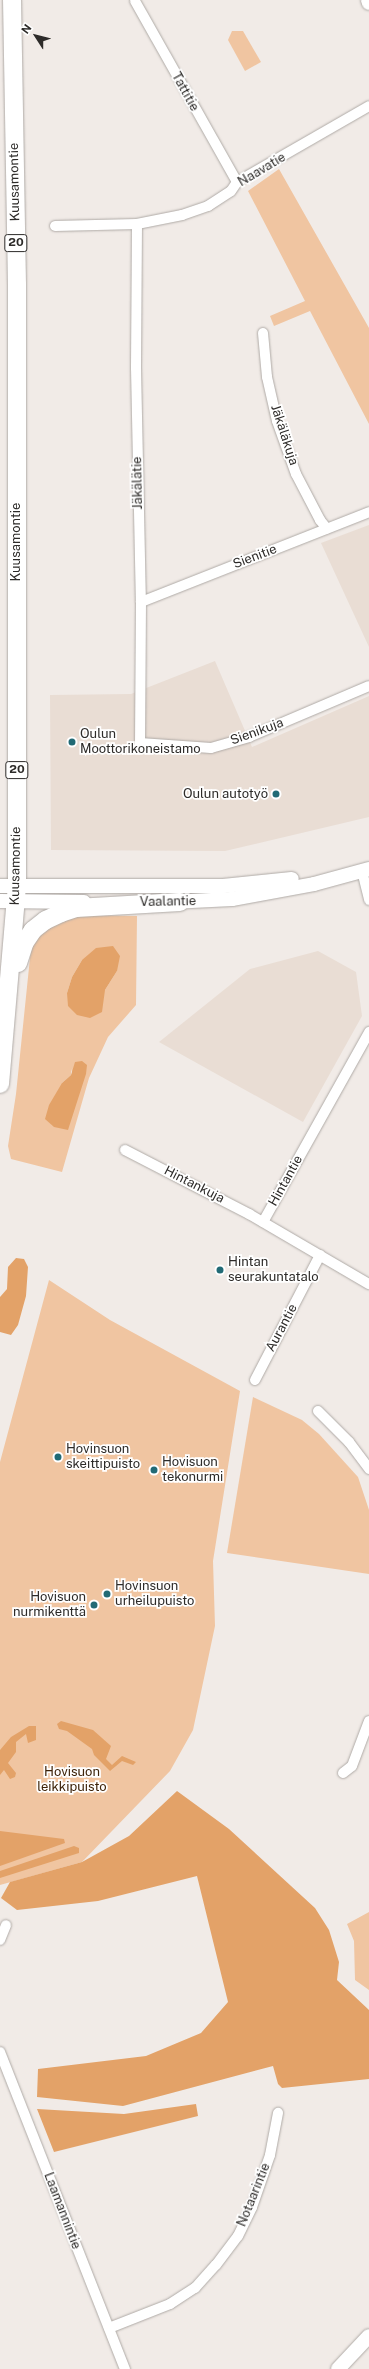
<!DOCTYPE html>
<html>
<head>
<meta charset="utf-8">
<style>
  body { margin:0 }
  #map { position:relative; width:369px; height:2369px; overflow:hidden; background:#f1ebe7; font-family:"Public Sans",sans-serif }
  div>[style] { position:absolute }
  .built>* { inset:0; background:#e9ddd4 }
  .green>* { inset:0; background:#f0c5a1 }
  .forest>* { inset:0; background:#e3a268 }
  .roads { filter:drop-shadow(0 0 1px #afaaa6) drop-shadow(0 0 1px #afaaa6) }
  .street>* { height:10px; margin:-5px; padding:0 5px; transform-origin:5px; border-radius:5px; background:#fff }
  .secondary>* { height:14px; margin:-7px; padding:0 7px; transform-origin:7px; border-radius:7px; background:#fff }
  .highway>* { height:18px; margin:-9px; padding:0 9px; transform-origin:9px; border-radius:9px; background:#fff }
  .dots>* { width:11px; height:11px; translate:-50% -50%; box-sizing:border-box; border:2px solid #fff; border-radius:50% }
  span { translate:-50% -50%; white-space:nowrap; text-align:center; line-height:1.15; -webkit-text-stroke:3.5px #fff; paint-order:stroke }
  .shield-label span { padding:1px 3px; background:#fff; border:1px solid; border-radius:3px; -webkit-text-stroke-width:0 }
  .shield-label { font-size:12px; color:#2d2b29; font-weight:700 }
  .street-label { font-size:13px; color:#2d2b29 }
  .poi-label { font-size:13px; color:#2d2b29 }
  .left { translate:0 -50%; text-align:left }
  .right { translate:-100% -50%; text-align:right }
  .park-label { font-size:13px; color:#3d2309 }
  .north { position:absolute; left:16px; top:16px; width:40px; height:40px; -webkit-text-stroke:3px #fff; paint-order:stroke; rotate:306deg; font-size:11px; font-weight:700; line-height:16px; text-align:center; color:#2d2b29 }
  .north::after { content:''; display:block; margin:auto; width:14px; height:18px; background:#2d2b29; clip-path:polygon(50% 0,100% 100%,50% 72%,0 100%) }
</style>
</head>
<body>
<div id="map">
  <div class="built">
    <i style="clip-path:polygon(369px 525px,369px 647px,321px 543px)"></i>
    <i style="clip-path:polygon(215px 661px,252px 747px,369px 696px,369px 817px,225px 851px,51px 850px,50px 695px,131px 694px)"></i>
    <i style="clip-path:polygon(318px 951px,356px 972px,362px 1016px,303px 1122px,159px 1042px,250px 969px)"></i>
  </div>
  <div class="green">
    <i style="clip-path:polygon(232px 31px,243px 31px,261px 62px,245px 71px,228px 40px)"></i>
    <i style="clip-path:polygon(279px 169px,369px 328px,369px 424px,310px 311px,274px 326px,270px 316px,305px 301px,248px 191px)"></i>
    <i style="clip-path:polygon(evenodd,73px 915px,137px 916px,136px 1005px,108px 1037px,89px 1078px,62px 1172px,11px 1159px,8px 1146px,16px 1094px,31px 948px,42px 931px,73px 915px,82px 960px,117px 971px,105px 990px,67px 993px,72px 977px,82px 960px,73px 915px,71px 1069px,78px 1096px,67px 1130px,62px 1083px,71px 1075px,71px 1069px)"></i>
    <i style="clip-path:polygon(49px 1280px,110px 1320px,240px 1391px,213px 1561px,215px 1626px,193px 1730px,170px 1771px,82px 1862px,0 1885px,0 1462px)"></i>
    <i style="clip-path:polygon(253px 1397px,302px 1420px,319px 1434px,358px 1477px,369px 1510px,369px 1574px,227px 1553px)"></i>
    <i style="clip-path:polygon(369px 1912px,369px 1990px,355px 1980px,354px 1941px,347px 1924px)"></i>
  </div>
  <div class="forest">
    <i style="clip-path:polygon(113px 946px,120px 956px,117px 971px,105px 990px,102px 1012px,90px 1018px,77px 1015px,68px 1006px,67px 993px,72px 977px,82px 960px,96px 948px)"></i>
    <i style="clip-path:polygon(82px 1061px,87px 1065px,86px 1074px,68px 1130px,54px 1127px,45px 1119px,49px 1105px,62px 1083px,71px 1075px,75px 1062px)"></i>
    <i style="clip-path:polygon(16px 1258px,24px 1259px,28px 1267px,26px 1296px,18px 1325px,11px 1335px,0 1332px,0 1297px,7px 1289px,8px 1267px)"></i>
    <i style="clip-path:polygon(61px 1721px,93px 1730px,111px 1746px,106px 1759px,112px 1765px,122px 1756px,136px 1762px,133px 1765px,122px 1761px,110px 1771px,94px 1755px,92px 1749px,67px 1731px,59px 1729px,57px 1724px)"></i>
    <i style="clip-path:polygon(29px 1726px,36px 1726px,36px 1740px,28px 1743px,26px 1734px,16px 1742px,16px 1752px,8px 1763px,16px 1773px,15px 1777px,10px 1779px,4px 1770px,0 1775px,0 1750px,11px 1737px)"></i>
    <i style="clip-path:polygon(177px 1791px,229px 1829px,315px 1908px,329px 1930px,339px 1962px,337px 1980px,369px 2010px,369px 2079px,282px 2088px,278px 2084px,273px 2066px,123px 2106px,37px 2097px,38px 2069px,146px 2056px,201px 2033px,228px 2002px,197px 1876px,98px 1901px,17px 1910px,1px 1898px,10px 1882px,82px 1862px,129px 1836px)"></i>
    <i style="clip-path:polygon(0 1831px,64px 1839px,65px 1843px,0 1866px)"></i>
    <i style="clip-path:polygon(74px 1846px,79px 1848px,79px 1853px,0 1878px,0 1871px)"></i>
    <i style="clip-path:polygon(196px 2104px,198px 2116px,54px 2152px,37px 2109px,124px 2114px)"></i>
  </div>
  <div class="roads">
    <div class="street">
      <i style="left:135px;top:1px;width:208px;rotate:60.6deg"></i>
      <i style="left:137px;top:224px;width:144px;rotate:90.4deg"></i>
      <i style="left:136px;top:368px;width:234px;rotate:88.8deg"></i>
      <i style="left:141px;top:602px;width:141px;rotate:90.4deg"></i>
      <i style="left:140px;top:743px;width:71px;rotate:4deg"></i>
      <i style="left:211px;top:748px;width:40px;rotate:-16deg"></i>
      <i style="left:249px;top:737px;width:130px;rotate:-23deg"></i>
      <i style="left:55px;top:226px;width:82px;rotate:-1.4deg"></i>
      <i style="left:137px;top:224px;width:46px;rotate:-11.3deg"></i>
      <i style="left:182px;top:215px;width:28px;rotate:-19deg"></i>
      <i style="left:208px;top:206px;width:27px;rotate:-33deg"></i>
      <i style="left:231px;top:191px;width:11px;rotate:-56deg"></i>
      <i style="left:237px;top:182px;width:152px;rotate:-29.9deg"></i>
      <i style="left:263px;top:333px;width:44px;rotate:84.8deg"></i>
      <i style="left:267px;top:377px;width:45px;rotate:77.2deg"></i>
      <i style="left:277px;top:421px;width:56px;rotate:70.3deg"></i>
      <i style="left:296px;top:474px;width:52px;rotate:62.4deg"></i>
      <i style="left:320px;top:520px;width:11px;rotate:52deg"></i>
      <i style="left:141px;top:602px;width:245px;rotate:-21.5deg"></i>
      <i style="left:362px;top:871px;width:30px;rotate:76deg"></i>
      <i style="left:125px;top:1150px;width:140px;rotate:27.3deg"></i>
      <i style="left:249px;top:1214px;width:139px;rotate:30.3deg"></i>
      <i style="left:263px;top:1222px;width:218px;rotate:-60.8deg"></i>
      <i style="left:255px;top:1380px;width:141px;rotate:-62.5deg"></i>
      <i style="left:318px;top:1411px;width:44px;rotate:45deg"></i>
      <i style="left:349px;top:1442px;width:34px;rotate:53deg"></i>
      <i style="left:343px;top:1773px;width:11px;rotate:-38deg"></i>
      <i style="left:352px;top:1766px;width:48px;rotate:-69.3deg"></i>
      <i style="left:0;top:1940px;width:16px;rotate:-68deg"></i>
      <i style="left:0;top:2052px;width:341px;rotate:68.5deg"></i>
      <i style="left:109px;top:2328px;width:66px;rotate:-21.5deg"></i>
      <i style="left:170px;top:2304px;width:30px;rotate:-33deg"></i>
      <i style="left:195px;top:2288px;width:31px;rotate:-48deg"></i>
      <i style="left:216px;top:2265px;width:36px;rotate:-53deg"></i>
      <i style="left:238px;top:2236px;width:32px;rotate:-64deg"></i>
      <i style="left:252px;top:2207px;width:55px;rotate:-70.9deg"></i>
      <i style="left:270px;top:2155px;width:43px;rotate:-79.2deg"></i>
    </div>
    <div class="secondary">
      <i style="left:368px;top:0;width:3px;rotate:72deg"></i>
      <i style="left:0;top:886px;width:223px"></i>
      <i style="left:223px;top:886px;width:69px;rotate:-5.8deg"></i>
      <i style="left:0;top:901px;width:84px;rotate:0.7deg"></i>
      <i style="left:171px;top:902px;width:61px;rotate:-2.8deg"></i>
      <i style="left:232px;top:899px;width:83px;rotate:-10.4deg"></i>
      <i style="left:314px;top:884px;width:57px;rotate:-15.3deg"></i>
      <i style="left:338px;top:2369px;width:45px;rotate:-46.8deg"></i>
    </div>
    <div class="highway">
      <i style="left:18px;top:963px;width:22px;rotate:-72deg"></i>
      <i style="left:25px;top:942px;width:14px;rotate:-56deg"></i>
      <i style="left:33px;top:930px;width:16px;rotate:-38deg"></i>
      <i style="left:46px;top:920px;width:17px;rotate:-25deg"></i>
      <i style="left:61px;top:913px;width:16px;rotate:-18deg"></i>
      <i style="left:76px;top:908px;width:104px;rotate:-3.3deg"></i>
      <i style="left:0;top:1084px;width:199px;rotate:-85.1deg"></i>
      <i style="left:17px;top:886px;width:601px;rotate:-90deg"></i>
      <i style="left:17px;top:285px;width:285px;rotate:-91deg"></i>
    </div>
  </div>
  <div class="dots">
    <i style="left:72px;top:742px;background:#216a75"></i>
    <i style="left:276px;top:794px;background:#216a75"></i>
    <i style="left:220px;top:1270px;background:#216a75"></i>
    <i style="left:58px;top:1457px;background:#216a75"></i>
    <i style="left:154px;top:1470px;background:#216a75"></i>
    <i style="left:107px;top:1594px;background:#216a75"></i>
    <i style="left:94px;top:1605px;background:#216a75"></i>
  </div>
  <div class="shield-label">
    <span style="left:16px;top:243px">20</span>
    <span style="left:17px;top:770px">20</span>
  </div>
  <div class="street-label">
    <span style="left:185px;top:92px;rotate:61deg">Tattitie</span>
    <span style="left:262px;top:170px;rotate:-31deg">Naavatie</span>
    <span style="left:15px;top:182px;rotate:-91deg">Kuusamontie</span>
    <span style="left:284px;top:435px;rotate:72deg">Jäkäläkuja</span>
    <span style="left:138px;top:483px;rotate:-91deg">Jäkälätie</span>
    <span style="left:16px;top:542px;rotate:-90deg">Kuusamontie</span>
    <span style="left:255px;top:557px;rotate:-21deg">Sienitie</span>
    <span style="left:257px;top:732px;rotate:-20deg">Sienikuja</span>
    <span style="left:16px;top:866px;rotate:-89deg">Kuusamontie</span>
    <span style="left:168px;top:902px;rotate:-1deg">Vaalantie</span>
    <span style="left:286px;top:1181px;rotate:-61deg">Hintantie</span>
    <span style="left:194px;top:1185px;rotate:27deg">Hintankuja</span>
    <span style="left:282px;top:1328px;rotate:-62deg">Aurantie</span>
    <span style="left:254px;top:2195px;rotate:-68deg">Notaarintie</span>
    <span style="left:62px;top:2211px;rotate:69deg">Laamannintie</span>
  </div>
  <div class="poi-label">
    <span class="left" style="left:80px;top:742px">Oulun<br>Moottorikoneistamo</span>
    <span class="right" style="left:268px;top:794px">Oulun autotyö</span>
    <span class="left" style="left:228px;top:1270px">Hintan<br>seurakuntatalo</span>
    <span class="left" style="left:66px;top:1457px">Hovinsuon<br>skeittipuisto</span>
    <span class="left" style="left:162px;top:1470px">Hovisuon<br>tekonurmi</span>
    <span class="left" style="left:115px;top:1594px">Hovinsuon<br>urheilupuisto</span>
    <span class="right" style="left:86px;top:1605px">Hovisuon<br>nurmikenttä</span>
  </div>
  <div class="park-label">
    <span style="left:72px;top:1780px">Hovisuon<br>leikkipuisto</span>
  </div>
  <div class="north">N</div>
</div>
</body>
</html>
